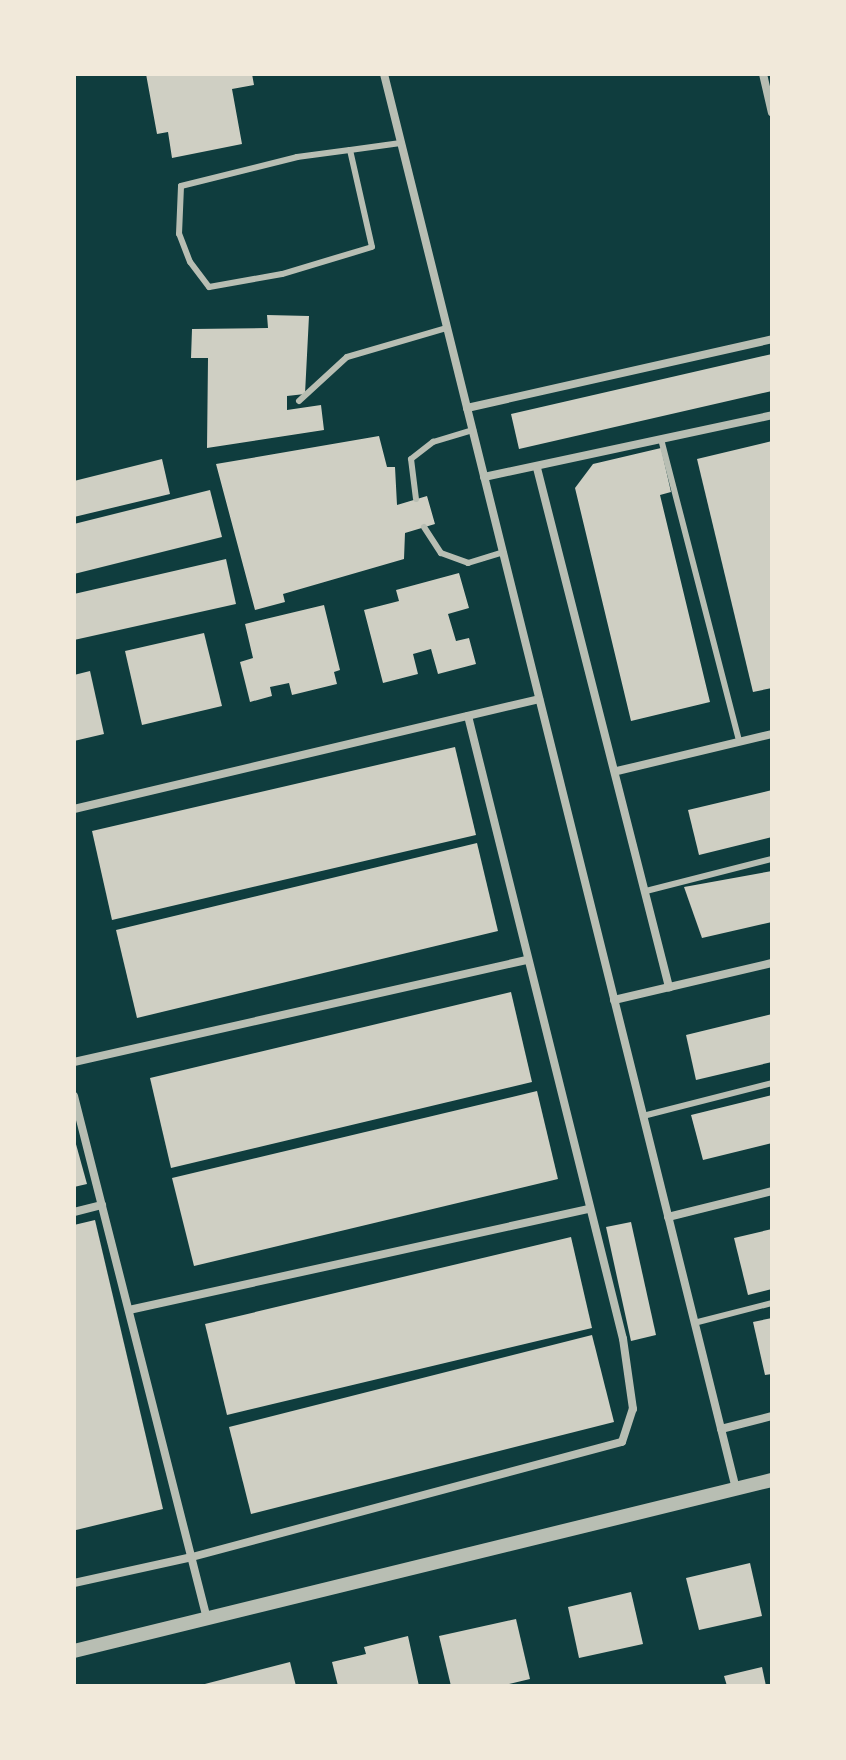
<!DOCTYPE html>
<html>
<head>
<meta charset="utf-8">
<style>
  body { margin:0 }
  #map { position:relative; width:846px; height:1760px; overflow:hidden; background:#0f3d3e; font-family:Mulish,sans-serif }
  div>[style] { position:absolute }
  .building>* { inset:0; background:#cfcfc3 }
  .service>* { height:6px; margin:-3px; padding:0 3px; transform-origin:3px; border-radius:3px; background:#b8beb3 }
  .minor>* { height:8px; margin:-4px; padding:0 4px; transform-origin:4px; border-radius:4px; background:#b8beb3 }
  .tertiary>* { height:14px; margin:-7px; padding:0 7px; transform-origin:7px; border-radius:7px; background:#b8beb3 }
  span { translate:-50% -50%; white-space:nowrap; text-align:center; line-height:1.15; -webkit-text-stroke:7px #f1e9da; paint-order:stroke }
  .frame { position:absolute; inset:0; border:76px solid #f1e9da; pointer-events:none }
</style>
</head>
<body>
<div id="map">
  <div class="building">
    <i style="clip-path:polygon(146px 74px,252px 74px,254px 85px,232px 89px,242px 144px,172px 158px,168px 132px,157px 134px)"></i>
    <i style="clip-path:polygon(267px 315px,309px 316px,305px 394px,287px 396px,287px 410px,321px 405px,324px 430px,207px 448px,208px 358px,191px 358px,192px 329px,268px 328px)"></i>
    <i style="clip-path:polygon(772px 354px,772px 391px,519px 449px,511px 414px)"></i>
    <i style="clip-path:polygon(379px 436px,387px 467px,395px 467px,397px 505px,427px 496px,435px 524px,405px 533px,404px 559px,283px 594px,285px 602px,255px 610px,216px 464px)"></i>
    <i style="clip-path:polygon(772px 441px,772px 688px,753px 692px,697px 459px)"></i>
    <i style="clip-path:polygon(661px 448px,671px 492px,660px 495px,710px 702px,631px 721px,575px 488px,593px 464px)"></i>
    <i style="clip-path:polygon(162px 459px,170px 494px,74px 517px,74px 481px)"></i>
    <i style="clip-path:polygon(210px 490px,222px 537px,74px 574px,74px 524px)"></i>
    <i style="clip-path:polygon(226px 559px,236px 604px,74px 640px,74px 594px)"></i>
    <i style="clip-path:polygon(459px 573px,469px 608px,448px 614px,456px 641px,469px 638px,476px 664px,438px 674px,431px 649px,413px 654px,418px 674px,383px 683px,364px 610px,399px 601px,396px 590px)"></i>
    <i style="clip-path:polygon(324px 605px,340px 670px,334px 672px,337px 684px,292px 695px,289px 683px,270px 687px,272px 696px,250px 702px,240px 662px,253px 658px,245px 624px)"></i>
    <i style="clip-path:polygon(204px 633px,222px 706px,142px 725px,125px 651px)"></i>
    <i style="clip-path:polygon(90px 671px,104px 734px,74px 741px,74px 675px)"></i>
    <i style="clip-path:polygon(455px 747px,476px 835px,112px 920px,92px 831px)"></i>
    <i style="clip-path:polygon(772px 790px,772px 837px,699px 855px,688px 810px)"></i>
    <i style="clip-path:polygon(477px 843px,498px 931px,137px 1018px,116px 930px)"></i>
    <i style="clip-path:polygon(772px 871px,772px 922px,702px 938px,684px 887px)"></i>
    <i style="clip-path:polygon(511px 992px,532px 1082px,171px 1168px,150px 1078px)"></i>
    <i style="clip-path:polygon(772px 1014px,772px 1062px,696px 1080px,686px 1035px)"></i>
    <i style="clip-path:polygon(537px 1091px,558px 1179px,194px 1266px,172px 1178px)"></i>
    <i style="clip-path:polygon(772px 1095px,772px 1143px,703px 1160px,691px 1115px)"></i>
    <i style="clip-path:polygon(74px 1137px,87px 1184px,74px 1187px)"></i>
    <i style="clip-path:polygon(95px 1220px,163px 1509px,76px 1530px,74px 1225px)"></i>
    <i style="clip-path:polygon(631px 1222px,656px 1335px,631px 1341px,606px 1227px)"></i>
    <i style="clip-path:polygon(772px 1229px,772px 1289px,748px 1295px,734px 1238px)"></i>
    <i style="clip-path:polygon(571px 1237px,592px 1328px,227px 1415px,205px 1324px)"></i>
    <i style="clip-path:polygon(772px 1318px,772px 1374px,765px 1375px,753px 1322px)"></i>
    <i style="clip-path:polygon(592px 1335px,614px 1422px,251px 1514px,229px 1427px)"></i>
    <i style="clip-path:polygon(750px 1563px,762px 1616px,699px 1630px,686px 1578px)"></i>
    <i style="clip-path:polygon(631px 1592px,643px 1644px,579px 1658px,568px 1607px)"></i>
    <i style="clip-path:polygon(516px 1619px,530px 1679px,500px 1686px,451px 1686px,439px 1636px)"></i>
    <i style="clip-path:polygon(408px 1636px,419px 1686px,338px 1686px,332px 1662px,366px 1654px,364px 1647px)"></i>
    <i style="clip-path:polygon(290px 1662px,296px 1686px,201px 1686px,201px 1685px)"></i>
    <i style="clip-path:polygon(762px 1667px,766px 1686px,727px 1686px,724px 1676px)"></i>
  </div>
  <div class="service">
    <i style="left:350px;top:150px;width:99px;rotate:77.2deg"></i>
    <i style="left:372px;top:247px;width:94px;rotate:163.3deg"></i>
    <i style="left:282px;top:274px;width:74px;rotate:169.9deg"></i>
    <i style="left:209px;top:287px;width:31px;rotate:-127deg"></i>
    <i style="left:190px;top:262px;width:30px;rotate:-111deg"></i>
    <i style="left:179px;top:234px;width:48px;rotate:-87.6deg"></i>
    <i style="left:181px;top:186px;width:120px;rotate:-14deg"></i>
    <i style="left:297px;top:157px;width:53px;rotate:-7.5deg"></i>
    <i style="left:350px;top:150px;width:51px;rotate:-7.8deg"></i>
    <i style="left:299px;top:401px;width:65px;rotate:-42.5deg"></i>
    <i style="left:347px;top:357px;width:104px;rotate:-16.2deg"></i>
    <i style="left:661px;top:439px;width:312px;rotate:75.5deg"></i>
    <i style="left:416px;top:499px;width:40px;rotate:-97.1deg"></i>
    <i style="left:411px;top:459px;width:28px;rotate:-38deg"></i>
    <i style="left:433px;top:442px;width:42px;rotate:-16.7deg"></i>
    <i style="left:424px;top:527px;width:31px;rotate:57deg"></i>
    <i style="left:441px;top:553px;width:29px;rotate:20deg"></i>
    <i style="left:468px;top:563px;width:37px;rotate:-17deg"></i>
    <i style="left:646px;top:891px;width:130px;rotate:-14.3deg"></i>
    <i style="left:643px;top:1116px;width:133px;rotate:-14.3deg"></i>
    <i style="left:694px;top:1323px;width:81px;rotate:-14.4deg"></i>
  </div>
  <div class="minor">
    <i style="left:384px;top:74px;width:1458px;rotate:76.03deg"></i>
    <i style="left:763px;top:74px;width:39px;rotate:77deg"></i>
    <i style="left:467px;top:408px;width:313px;rotate:-12.7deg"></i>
    <i style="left:537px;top:468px;width:536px;rotate:75.73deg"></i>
    <i style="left:484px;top:477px;width:295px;rotate:-12.1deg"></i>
    <i style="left:617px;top:771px;width:159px;rotate:-13.4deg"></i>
    <i style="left:74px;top:809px;width:478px;rotate:-13.3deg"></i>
    <i style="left:614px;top:1000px;width:162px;rotate:-13.2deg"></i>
    <i style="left:74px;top:1062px;width:465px;rotate:-12.7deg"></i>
    <i style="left:74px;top:1096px;width:540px;rotate:75.73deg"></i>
    <i style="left:74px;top:1212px;width:29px;rotate:-14deg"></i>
    <i style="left:668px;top:1217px;width:107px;rotate:-14deg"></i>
    <i style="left:129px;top:1310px;width:472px;rotate:-12.4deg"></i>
    <i style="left:721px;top:1429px;width:53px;rotate:-14.3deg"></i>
    <i style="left:74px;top:1583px;width:121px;rotate:-12.4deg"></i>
    <i style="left:192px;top:1557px;width:445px;rotate:-15deg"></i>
    <i style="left:622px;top:1442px;width:35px;rotate:-72deg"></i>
    <i style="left:633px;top:1409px;width:71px;rotate:-98.1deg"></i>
    <i style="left:623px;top:1339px;width:642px;rotate:-103.97deg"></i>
  </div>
  <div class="tertiary">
    <i style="left:74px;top:1651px;width:719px;rotate:-13.77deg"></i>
  </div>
  <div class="frame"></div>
</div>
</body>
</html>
